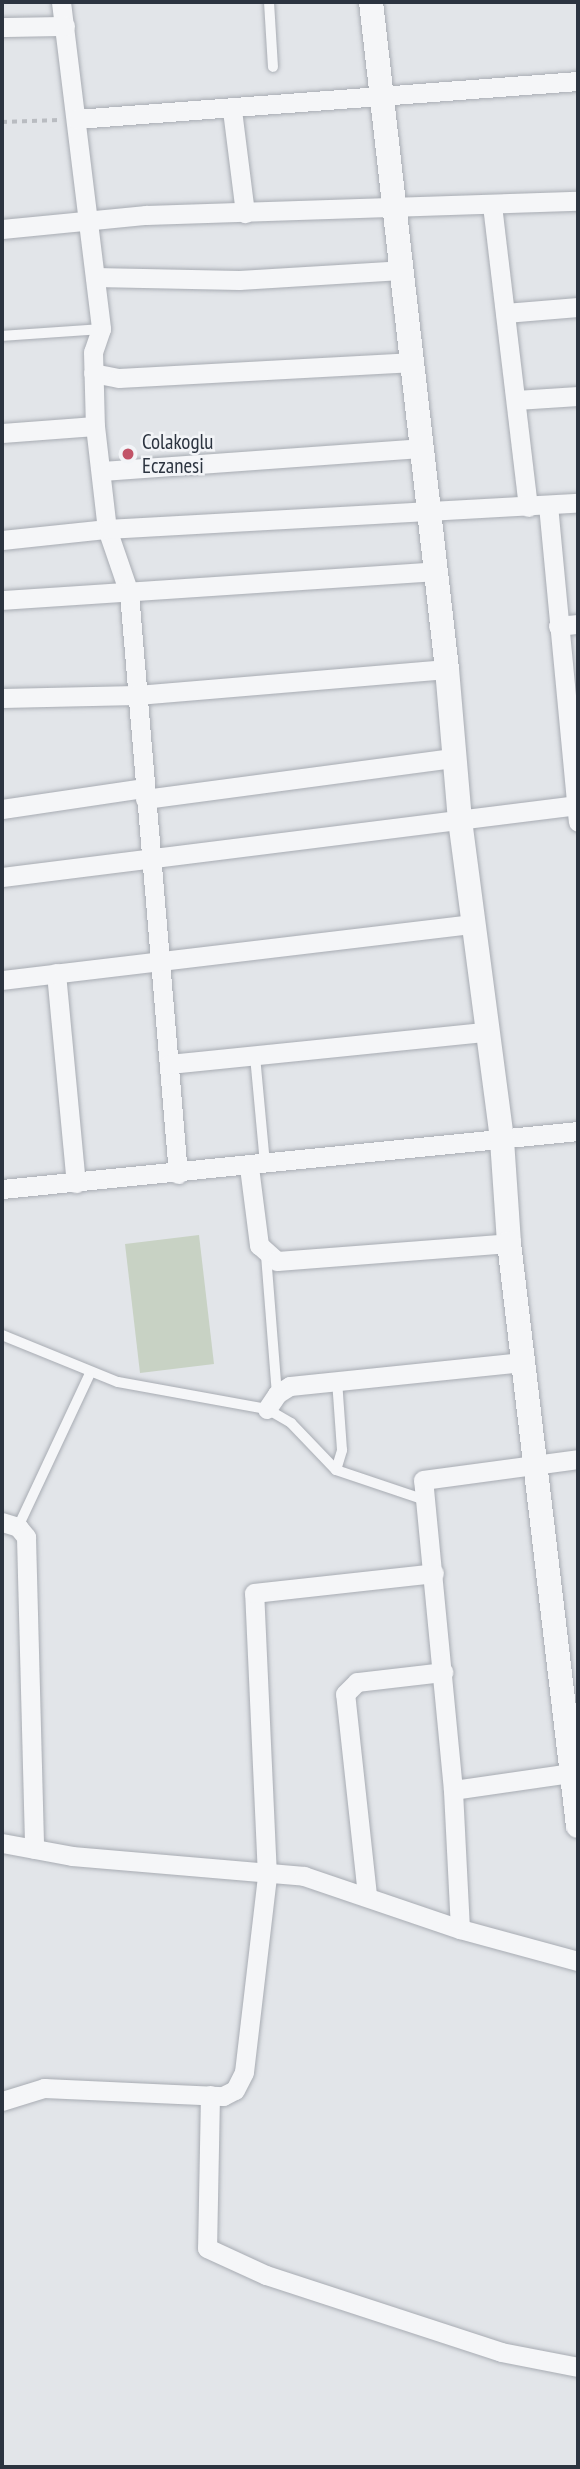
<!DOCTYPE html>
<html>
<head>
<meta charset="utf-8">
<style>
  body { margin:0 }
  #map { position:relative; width:580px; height:2469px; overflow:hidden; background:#e2e5e9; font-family:"PT Sans Narrow",sans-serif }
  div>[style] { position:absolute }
  .green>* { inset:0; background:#c8d2c4 }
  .path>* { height:3.5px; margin-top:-1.75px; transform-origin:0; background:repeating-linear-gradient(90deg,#b9bcc1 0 5px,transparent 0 10px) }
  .roads { filter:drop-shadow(0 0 2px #a8acb3) drop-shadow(0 0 2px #a8acb3) }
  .service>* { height:10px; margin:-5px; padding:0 5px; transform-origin:5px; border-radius:5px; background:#f5f6f8 }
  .minor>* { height:19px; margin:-9.5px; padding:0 9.5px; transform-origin:9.5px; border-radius:9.5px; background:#f5f6f8 }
  .tertiary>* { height:24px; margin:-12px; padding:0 12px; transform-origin:12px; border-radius:12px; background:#f5f6f8 }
  .dots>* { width:19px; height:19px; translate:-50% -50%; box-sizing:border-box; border:4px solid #f2f4f7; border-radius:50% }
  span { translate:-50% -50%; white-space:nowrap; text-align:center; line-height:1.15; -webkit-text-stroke:5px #f2f4f7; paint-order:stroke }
  .poi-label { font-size:21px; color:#2c3440 }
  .left { translate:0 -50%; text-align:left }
  .frame { position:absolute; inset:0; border:4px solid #2c3440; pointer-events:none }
</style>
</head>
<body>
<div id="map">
  <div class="green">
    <i style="clip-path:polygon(199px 1235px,214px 1364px,140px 1373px,125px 1244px)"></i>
  </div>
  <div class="path">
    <i style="left:2px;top:122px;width:57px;rotate:-2deg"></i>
  </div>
  <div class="roads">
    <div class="service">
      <i style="left:269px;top:2px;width:65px;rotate:86.5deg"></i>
      <i style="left:2px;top:336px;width:99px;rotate:-4deg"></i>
      <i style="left:255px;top:1056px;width:107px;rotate:84.7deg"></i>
      <i style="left:266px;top:1255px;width:139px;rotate:85.5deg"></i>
      <i style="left:2px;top:1335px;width:125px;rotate:22.1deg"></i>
      <i style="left:118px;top:1382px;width:151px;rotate:10.3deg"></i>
      <i style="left:267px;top:1409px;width:28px;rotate:30deg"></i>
      <i style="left:291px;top:1423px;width:65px;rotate:46.2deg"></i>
      <i style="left:336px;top:1470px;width:94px;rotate:18.6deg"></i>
      <i style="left:336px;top:1470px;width:21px;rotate:-73deg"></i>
      <i style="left:342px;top:1450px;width:69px;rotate:-94.1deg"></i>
      <i style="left:18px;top:1527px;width:170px;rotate:-64.9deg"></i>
    </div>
    <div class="minor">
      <i style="left:61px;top:2px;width:329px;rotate:83deg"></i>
      <i style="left:101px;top:329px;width:24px;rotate:109deg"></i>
      <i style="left:93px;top:352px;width:74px;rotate:88.5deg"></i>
      <i style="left:95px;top:426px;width:104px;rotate:83.4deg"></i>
      <i style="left:107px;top:529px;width:68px;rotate:71deg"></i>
      <i style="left:129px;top:593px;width:583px;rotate:85.18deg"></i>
      <i style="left:2px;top:27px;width:63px;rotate:-0.9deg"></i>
      <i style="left:232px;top:110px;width:104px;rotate:82.8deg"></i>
      <i style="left:76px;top:119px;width:503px;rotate:-4.33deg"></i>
      <i style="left:492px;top:205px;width:304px;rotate:83.2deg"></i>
      <i style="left:2px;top:229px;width:145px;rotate:-5.6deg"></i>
      <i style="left:146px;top:215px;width:432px;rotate:-1.9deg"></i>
      <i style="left:95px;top:277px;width:144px;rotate:1.2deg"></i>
      <i style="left:239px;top:280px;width:162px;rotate:-3.5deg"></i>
      <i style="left:505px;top:313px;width:73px;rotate:-4.7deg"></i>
      <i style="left:93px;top:373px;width:26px;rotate:11deg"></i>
      <i style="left:119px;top:378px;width:291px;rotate:-3.1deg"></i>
      <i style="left:516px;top:400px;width:62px;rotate:-3.7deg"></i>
      <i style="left:2px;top:433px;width:93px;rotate:-4.3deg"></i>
      <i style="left:101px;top:471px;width:321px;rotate:-4.1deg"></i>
      <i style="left:548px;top:505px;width:318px;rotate:84.6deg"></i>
      <i style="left:2px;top:540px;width:106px;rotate:-6deg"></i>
      <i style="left:107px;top:529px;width:472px;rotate:-3.2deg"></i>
      <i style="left:2px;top:600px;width:434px;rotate:-3.8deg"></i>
      <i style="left:558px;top:626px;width:20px;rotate:-6deg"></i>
      <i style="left:2px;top:698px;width:135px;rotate:-1.3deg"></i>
      <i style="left:137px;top:695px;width:311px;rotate:-4.8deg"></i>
      <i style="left:145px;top:799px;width:312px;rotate:-7.6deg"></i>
      <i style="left:2px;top:809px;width:144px;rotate:-8.4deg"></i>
      <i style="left:2px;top:877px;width:580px;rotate:-7.13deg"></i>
      <i style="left:56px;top:973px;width:211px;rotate:84.6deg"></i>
      <i style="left:2px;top:980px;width:475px;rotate:-6.8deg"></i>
      <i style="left:169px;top:1064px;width:319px;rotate:-5.8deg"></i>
      <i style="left:249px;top:1167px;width:79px;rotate:82.7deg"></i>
      <i style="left:259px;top:1245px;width:24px;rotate:42deg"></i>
      <i style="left:277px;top:1261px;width:233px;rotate:-4.4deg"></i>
      <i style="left:2px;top:1189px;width:579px;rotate:-5.75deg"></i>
      <i style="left:267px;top:1409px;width:18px;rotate:-56deg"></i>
      <i style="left:277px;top:1394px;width:15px;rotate:-32deg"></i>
      <i style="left:290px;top:1386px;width:234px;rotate:-5.9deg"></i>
      <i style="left:2px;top:1522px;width:17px;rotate:17deg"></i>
      <i style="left:18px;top:1527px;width:13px;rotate:51deg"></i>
      <i style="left:26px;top:1537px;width:312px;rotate:88.5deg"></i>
      <i style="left:453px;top:1790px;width:126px;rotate:-8.2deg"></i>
      <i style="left:2px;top:1843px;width:71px;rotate:10.5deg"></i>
      <i style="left:72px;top:1856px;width:233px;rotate:4.9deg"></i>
      <i style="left:304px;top:1876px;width:165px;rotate:18.8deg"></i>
      <i style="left:460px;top:1929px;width:122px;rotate:15.2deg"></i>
      <i style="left:367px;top:1895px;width:202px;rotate:-96.2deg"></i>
      <i style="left:345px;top:1694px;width:17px;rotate:-45deg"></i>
      <i style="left:357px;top:1682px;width:87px;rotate:-6.6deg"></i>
      <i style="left:460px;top:1929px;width:139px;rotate:-92.9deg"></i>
      <i style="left:453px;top:1790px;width:311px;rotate:-95.5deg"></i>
      <i style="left:423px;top:1480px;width:156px;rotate:-7.7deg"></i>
      <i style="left:210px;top:2095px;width:153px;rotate:91.1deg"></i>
      <i style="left:207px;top:2248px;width:65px;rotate:24.6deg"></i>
      <i style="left:266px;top:2275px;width:247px;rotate:18.1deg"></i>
      <i style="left:501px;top:2352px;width:78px;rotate:11deg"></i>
      <i style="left:2px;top:2101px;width:44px;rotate:-17.2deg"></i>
      <i style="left:44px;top:2088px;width:179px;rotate:2.6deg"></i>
      <i style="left:223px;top:2096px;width:13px;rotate:-27deg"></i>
      <i style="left:235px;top:2090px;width:20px;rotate:-63deg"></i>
      <i style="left:244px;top:2072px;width:197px;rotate:-83.3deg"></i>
      <i style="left:267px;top:1876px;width:283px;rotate:-92.6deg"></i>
      <i style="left:254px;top:1593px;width:181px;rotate:-6.3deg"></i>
    </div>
    <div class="tertiary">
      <i style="left:371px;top:2px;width:671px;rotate:83.5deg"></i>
      <i style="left:447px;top:669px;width:152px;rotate:85.1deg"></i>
      <i style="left:460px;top:820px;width:323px;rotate:82.5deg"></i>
      <i style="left:502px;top:1140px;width:103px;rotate:86.1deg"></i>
      <i style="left:509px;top:1243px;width:587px;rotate:83.25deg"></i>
    </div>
  </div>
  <div class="dots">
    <i style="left:128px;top:454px;background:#c25468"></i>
  </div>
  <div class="poi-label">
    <span class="left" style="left:142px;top:454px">Colakoglu<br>Eczanesi</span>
  </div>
  <div class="frame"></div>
</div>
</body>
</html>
